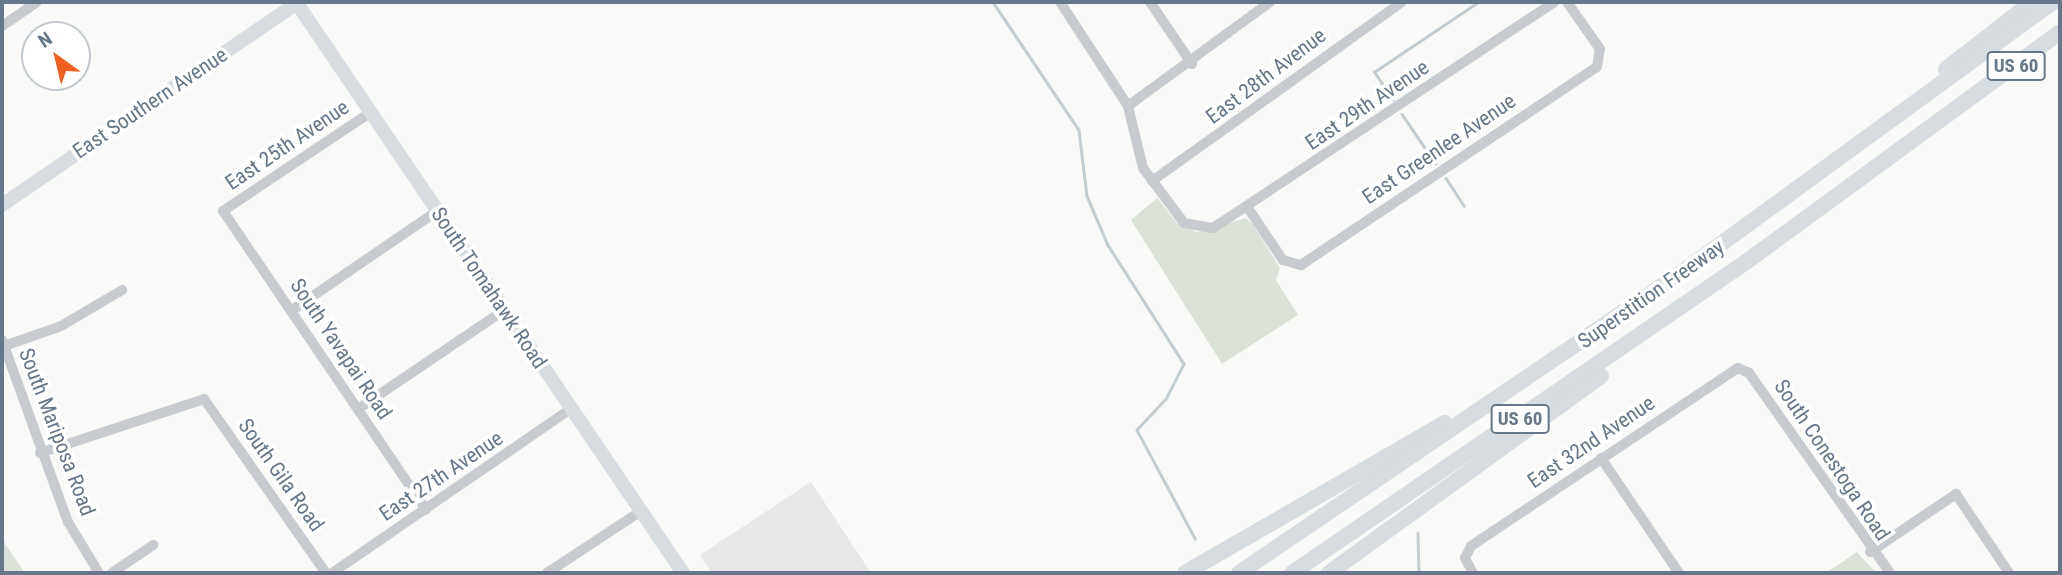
<!DOCTYPE html>
<html>
<head>
<meta charset="utf-8">
<style>
  body { margin:0 }
  #map { position:relative; width:2062px; height:575px; overflow:hidden; background:#f9f9f7; font-family:"Roboto Condensed",sans-serif }
  div>[style] { position:absolute }
  .built>* { inset:0; background:#e7e8e8 }
  .green>* { inset:0; background:#dae2d7 }
  .stream>* { height:2.5px; margin:-1.25px; padding:0 1.25px; transform-origin:1.25px; border-radius:1.25px; background:#c2cdd2 }
  .minor>* { height:10px; margin:-5px; padding:0 5px; transform-origin:5px; border-radius:5px; background:#c7cacf }
  .major>* { height:14px; margin:-7px; padding:0 7px; transform-origin:7px; border-radius:7px; background:#d6dce0 }
  .highway>* { height:16px; margin:-8px; padding:0 8px; transform-origin:8px; border-radius:8px; background:#d6dce0 }
  span { translate:-50% -50%; white-space:nowrap; text-align:center; line-height:1.15; -webkit-text-stroke:7px #fff; paint-order:stroke }
  .shield-label span { padding:2px 5px; background:#fff; border:2px solid; border-radius:5px; -webkit-text-stroke-width:0 }
  .shield-label { font-size:19px; color:#66778a; font-weight:700 }
  .street-label { font-size:21px; color:#66778a }
  .frame { position:absolute; inset:0; border:4px solid #66778a; pointer-events:none }
  .north { position:absolute; left:21px; top:21px; width:70px; height:70px; box-sizing:border-box; background:#fff; border:2px solid #c2c9d0; border-radius:50%; rotate:326deg; font-size:19px; font-weight:700; line-height:28px; text-align:center; color:#66778a }
  .north::after { content:''; display:block; margin:auto; width:24px; height:32px; background:#f15f1f; clip-path:polygon(50% 0,100% 100%,50% 72%,0 100%) }
</style>
</head>
<body>
<div id="map">
  <div class="built">
    <i style="clip-path:polygon(811px 482px,871px 573px,712px 573px,700px 555px)"></i>
  </div>
  <div class="green">
    <i style="clip-path:polygon(1157px 198px,1177px 223px,1197px 232px,1246px 218px,1252px 223px,1280px 268px,1276px 280px,1298px 315px,1222px 364px,1131px 220px)"></i>
    <i style="clip-path:polygon(2px 535px,5px 544px,25px 573px,2px 573px)"></i>
    <i style="clip-path:polygon(1857px 552px,1876px 573px,1826px 573px)"></i>
  </div>
  <div class="stream">
    <i style="left:993px;top:2px;width:154px;rotate:56.1deg"></i>
    <i style="left:1079px;top:130px;width:66px;rotate:83.1deg"></i>
    <i style="left:1087px;top:196px;width:53px;rotate:66.8deg"></i>
    <i style="left:1108px;top:245px;width:141px;rotate:57.4deg"></i>
    <i style="left:1184px;top:364px;width:39px;rotate:117deg"></i>
    <i style="left:1166px;top:399px;width:42px;rotate:133.1deg"></i>
    <i style="left:1137px;top:430px;width:123px;rotate:61.8deg"></i>
    <i style="left:1393px;top:100px;width:34px;rotate:-124deg"></i>
    <i style="left:1374px;top:72px;width:125px;rotate:-33.9deg"></i>
    <i style="left:1402px;top:114px;width:60px;rotate:55.8deg"></i>
    <i style="left:1446px;top:178px;width:33px;rotate:57deg"></i>
    <i style="left:1418px;top:533px;width:40px;rotate:88.6deg"></i>
  </div>
  <div class="minor">
    <i style="left:1060px;top:2px;width:124px;rotate:56.8deg"></i>
    <i style="left:1128px;top:106px;width:64px;rotate:76.4deg"></i>
    <i style="left:1143px;top:168px;width:69px;rotate:53.3deg"></i>
    <i style="left:1184px;top:223px;width:29px;rotate:10deg"></i>
    <i style="left:1213px;top:228px;width:409px;rotate:-33.5deg"></i>
    <i style="left:1150px;top:2px;width:75px;rotate:55.9deg"></i>
    <i style="left:2px;top:26px;width:42px;rotate:-34.4deg"></i>
    <i style="left:1128px;top:106px;width:176px;rotate:-36.2deg"></i>
    <i style="left:371px;top:112px;width:178px;rotate:146.2deg"></i>
    <i style="left:223px;top:211px;width:361px;rotate:55.8deg"></i>
    <i style="left:1152px;top:181px;width:307px;rotate:-35.6deg"></i>
    <i style="left:1248px;top:208px;width:63px;rotate:56.1deg"></i>
    <i style="left:1283px;top:260px;width:19px;rotate:16deg"></i>
    <i style="left:1301px;top:265px;width:356px;rotate:-33.8deg"></i>
    <i style="left:1597px;top:67px;width:18px;rotate:-81deg"></i>
    <i style="left:1600px;top:49px;width:57px;rotate:-125.1deg"></i>
    <i style="left:291px;top:311px;width:177px;rotate:-34.4deg"></i>
    <i style="left:2px;top:340px;width:194px;rotate:70.1deg"></i>
    <i style="left:68px;top:522px;width:60px;rotate:58.7deg"></i>
    <i style="left:4px;top:346px;width:60px;rotate:-19.3deg"></i>
    <i style="left:61px;top:326px;width:71px;rotate:-30.5deg"></i>
    <i style="left:358px;top:409px;width:176px;rotate:-34.1deg"></i>
    <i style="left:40px;top:453px;width:173px;rotate:-18.2deg"></i>
    <i style="left:204px;top:399px;width:213px;rotate:55deg"></i>
    <i style="left:1601px;top:458px;width:139px;rotate:55.9deg"></i>
    <i style="left:1870px;top:552px;width:104px;rotate:-34deg"></i>
    <i style="left:1956px;top:494px;width:95px;rotate:56.1deg"></i>
    <i style="left:112px;top:573px;width:50px;rotate:-34.3deg"></i>
    <i style="left:332px;top:573px;width:290px;rotate:-34.5deg"></i>
    <i style="left:547px;top:573px;width:113px;rotate:-33.4deg"></i>
    <i style="left:1473px;top:573px;width:17px;rotate:-118deg"></i>
    <i style="left:1465px;top:558px;width:13px;rotate:-63deg"></i>
    <i style="left:1471px;top:546px;width:321px;rotate:-33.7deg"></i>
    <i style="left:1738px;top:368px;width:12px;rotate:24deg"></i>
    <i style="left:1749px;top:373px;width:245px;rotate:54.8deg"></i>
  </div>
  <div class="major">
    <i style="left:296px;top:2px;width:690px;rotate:55.87deg"></i>
    <i style="left:2px;top:205px;width:358px;rotate:-34.4deg"></i>
  </div>
  <div class="highway">
    <i style="left:1946px;top:69px;width:109px;rotate:-37.9deg"></i>
    <i style="left:1185px;top:573px;width:300px;rotate:-30deg"></i>
    <i style="left:1239px;top:573px;width:543px;rotate:-34.19deg"></i>
    <i style="left:1688px;top:268px;width:452px;rotate:-36.1deg"></i>
    <i style="left:1292px;top:573px;width:550px;rotate:-34.41deg"></i>
    <i style="left:1746px;top:262px;width:389px;rotate:-36.2deg"></i>
    <i style="left:1329px;top:573px;width:336px;rotate:-35.9deg"></i>
  </div>
  <div class="shield-label">
    <span style="left:2016px;top:66px">US 60</span>
    <span style="left:1520px;top:419px">US 60</span>
  </div>
  <div class="street-label">
    <span style="left:1266px;top:76px;rotate:-37deg">East 28th Avenue</span>
    <span style="left:150px;top:103px;rotate:-34deg">East Southern Avenue</span>
    <span style="left:1367px;top:105px;rotate:-34deg">East 29th Avenue</span>
    <span style="left:287px;top:145px;rotate:-34deg">East 25th Avenue</span>
    <span style="left:1439px;top:149px;rotate:-34deg">East Greenlee Avenue</span>
    <span style="left:489px;top:288px;rotate:56deg">South Tomahawk Road</span>
    <span style="left:1651px;top:294px;rotate:-35deg">Superstition Freeway</span>
    <span style="left:341px;top:349px;rotate:56deg">South Yavapai Road</span>
    <span style="left:57px;top:432px;rotate:69deg">South Mariposa Road</span>
    <span style="left:1591px;top:442px;rotate:-34deg">East 32nd Avenue</span>
    <span style="left:1832px;top:460px;rotate:56deg">South Conestoga Road</span>
    <span style="left:281px;top:475px;rotate:55deg">South Gila Road</span>
    <span style="left:441px;top:476px;rotate:-34deg">East 27th Avenue</span>
  </div>
  <div class="frame"></div>
  <div class="north">N</div>
</div>
</body>
</html>
